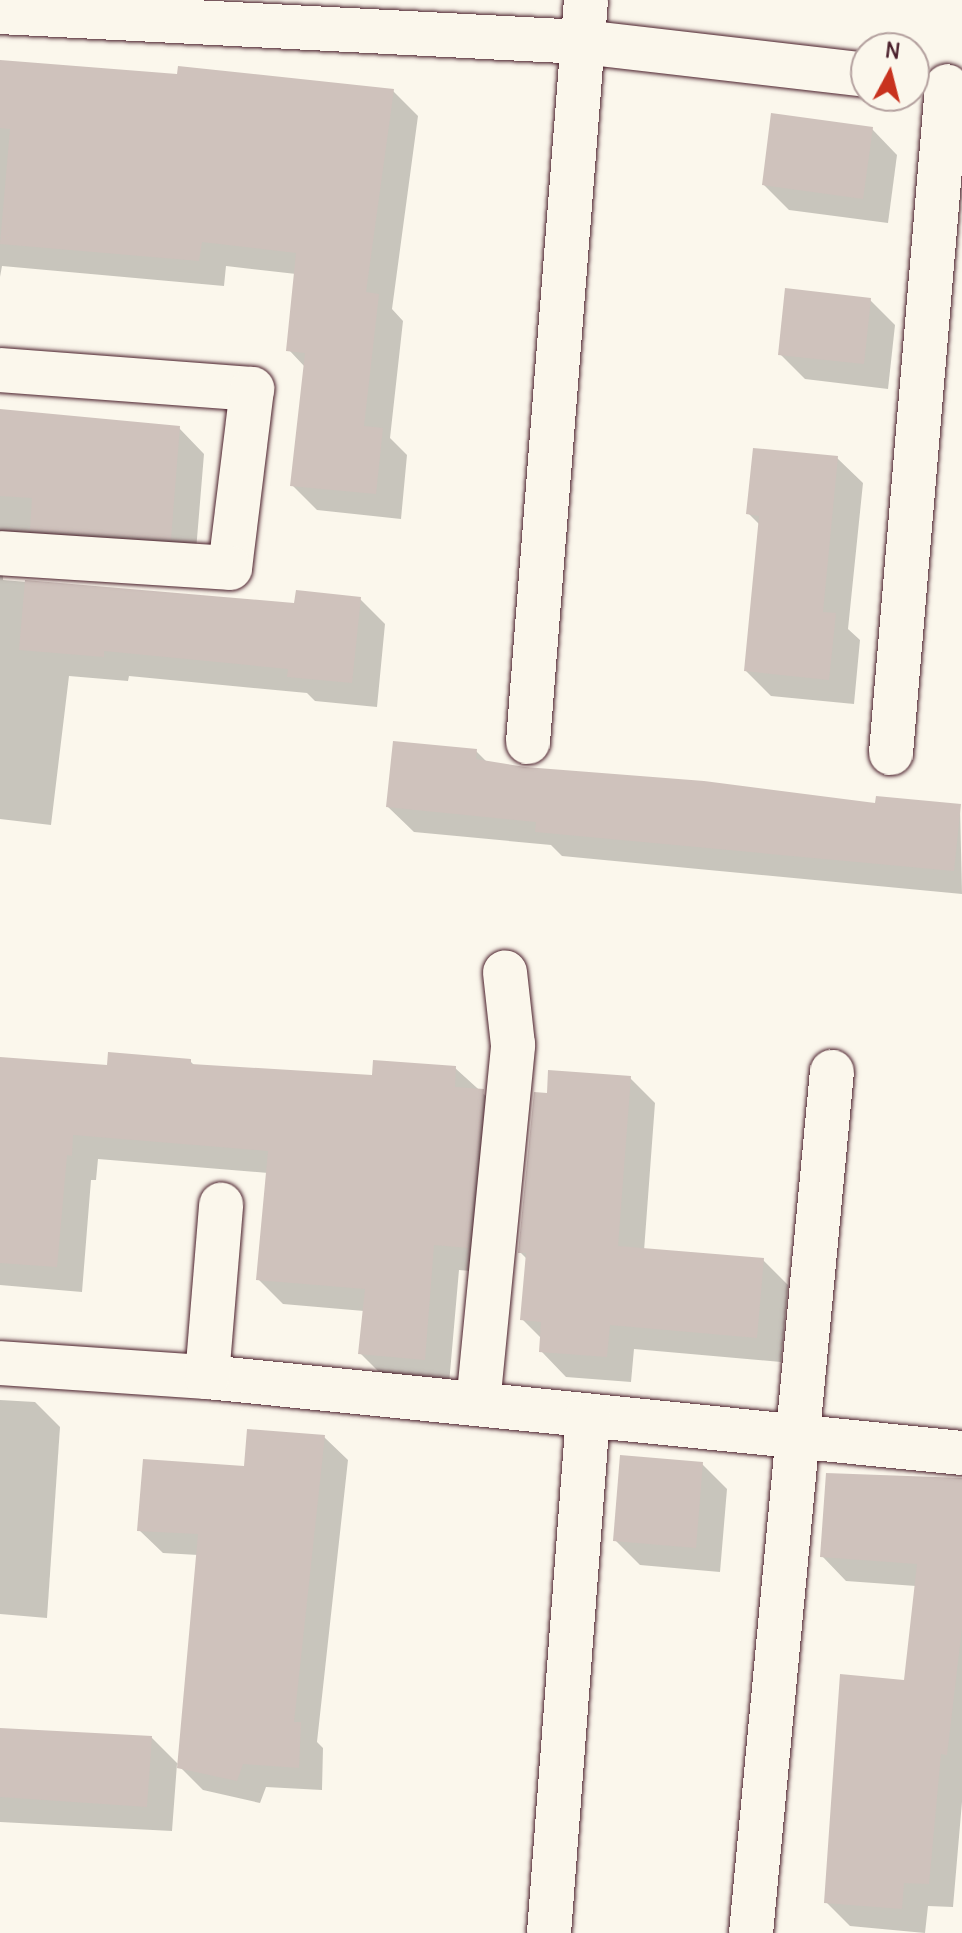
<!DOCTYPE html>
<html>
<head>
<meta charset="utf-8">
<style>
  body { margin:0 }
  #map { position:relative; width:962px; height:1933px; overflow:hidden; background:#fbf7ec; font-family:Delius,sans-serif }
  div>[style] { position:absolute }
  .shadow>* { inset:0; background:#0003 }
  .building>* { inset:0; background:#cfc2bc }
  .roads { filter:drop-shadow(0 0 2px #4a1f2b) drop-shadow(0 0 2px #4a1f2b) }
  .minor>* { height:44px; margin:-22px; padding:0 22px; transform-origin:22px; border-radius:22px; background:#fbf7ec }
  span { translate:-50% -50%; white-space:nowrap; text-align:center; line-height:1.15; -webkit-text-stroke:6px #fbf7ec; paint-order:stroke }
  .north { position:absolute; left:850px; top:32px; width:80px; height:80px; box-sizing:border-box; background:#fbf7ec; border:2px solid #b4a19f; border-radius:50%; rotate:7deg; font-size:22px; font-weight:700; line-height:32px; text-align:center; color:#4a1f2b }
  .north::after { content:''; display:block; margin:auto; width:28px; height:36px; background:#c8321e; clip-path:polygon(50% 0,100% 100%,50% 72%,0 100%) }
</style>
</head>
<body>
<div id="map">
  <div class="shadow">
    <i style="clip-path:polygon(0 62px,393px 91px,418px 116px,392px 309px,403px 321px,390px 438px,407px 455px,401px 519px,317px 510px,292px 485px,305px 367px,289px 350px,296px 274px,226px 266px,224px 286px,2px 266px,0 277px)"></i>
    <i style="clip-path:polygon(872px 129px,897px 155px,888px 223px,789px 210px,764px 185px)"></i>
    <i style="clip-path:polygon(870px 300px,895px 325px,888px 389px,805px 379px,780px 354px)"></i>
    <i style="clip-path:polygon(0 411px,179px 428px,204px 454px,195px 563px,3px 565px,3px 580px,296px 605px,360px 599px,385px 624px,377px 707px,315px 701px,307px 693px,129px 676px,128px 681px,69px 676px,51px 825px,0 819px)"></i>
    <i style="clip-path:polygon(837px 458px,863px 483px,848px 629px,860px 640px,854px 704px,771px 696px,746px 671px,760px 525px,749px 514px)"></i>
    <i style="clip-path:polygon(476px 751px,488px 763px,525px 769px,877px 806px,960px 806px,962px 894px,562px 856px,551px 845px,414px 832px,388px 807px)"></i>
    <i style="clip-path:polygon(0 1059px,109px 1067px,190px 1061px,196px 1067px,374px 1077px,455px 1068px,508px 1116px,493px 1273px,459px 1270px,449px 1384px,386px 1379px,361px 1354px,364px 1311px,283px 1304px,258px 1279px,268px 1173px,98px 1159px,96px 1180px,91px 1180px,82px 1292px,0 1285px)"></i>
    <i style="clip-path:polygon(630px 1078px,655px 1103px,644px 1251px,763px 1260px,788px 1285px,781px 1362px,634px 1349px,631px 1382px,566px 1377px,541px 1351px,542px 1339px,522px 1319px,527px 1259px,520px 1252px,548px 1095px)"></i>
    <i style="clip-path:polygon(0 1400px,35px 1402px,60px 1427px,47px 1618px,0 1614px)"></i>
    <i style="clip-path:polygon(324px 1437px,348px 1460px,317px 1742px,323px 1748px,322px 1790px,266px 1787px,260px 1803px,203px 1790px,177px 1764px,172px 1831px,0 1822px,0 1729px,152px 1738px,179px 1765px,198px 1555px,163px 1553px,139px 1530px,246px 1468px)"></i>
    <i style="clip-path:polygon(702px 1464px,727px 1489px,720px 1572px,640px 1565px,615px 1540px)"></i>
    <i style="clip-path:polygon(962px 1485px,962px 1802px,953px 1907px,928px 1906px,925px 1933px,850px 1926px,826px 1902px,906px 1682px,916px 1586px,846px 1581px,822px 1556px)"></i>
  </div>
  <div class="building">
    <i style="clip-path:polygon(0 60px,177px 74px,178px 66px,394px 89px,366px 292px,379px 294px,364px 426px,383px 428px,376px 494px,290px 486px,305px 353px,286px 351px,296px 253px,202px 242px,199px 261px,0 244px,10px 129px,0 128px)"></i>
    <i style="clip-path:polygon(771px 113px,873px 127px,863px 199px,762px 185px)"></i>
    <i style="clip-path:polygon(785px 288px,871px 298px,864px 364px,778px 355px)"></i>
    <i style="clip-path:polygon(0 409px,180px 426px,171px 539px,30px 530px,32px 498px,0 496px)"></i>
    <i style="clip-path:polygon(753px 448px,838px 456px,823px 612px,836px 613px,829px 680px,744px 671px,759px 516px,746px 514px)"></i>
    <i style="clip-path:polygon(25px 580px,294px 603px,296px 590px,361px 597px,352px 683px,287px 677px,288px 669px,104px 651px,104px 657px,19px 650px)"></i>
    <i style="clip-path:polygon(393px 741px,477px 749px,476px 759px,525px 767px,704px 781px,875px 803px,876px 796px,961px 804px,954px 871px,535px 832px,536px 822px,386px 807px)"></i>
    <i style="clip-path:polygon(108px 1052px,191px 1059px,191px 1064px,372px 1075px,373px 1060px,456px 1066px,455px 1087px,484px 1089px,468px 1248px,434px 1245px,425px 1360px,358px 1354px,365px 1289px,256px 1280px,268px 1151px,73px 1135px,72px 1156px,67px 1155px,57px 1267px,0 1263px,0 1057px,107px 1065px)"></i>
    <i style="clip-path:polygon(548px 1070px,631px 1076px,618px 1246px,764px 1258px,757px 1338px,610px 1325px,607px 1357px,539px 1352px,541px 1322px,520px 1320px,526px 1253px,518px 1253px,534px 1092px,547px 1093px)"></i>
    <i style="clip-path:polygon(247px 1429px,325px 1435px,294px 1722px,301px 1722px,299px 1768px,243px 1764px,237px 1781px,177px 1768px,198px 1534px,137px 1531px,143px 1459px,244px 1466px)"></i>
    <i style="clip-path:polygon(620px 1455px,703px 1462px,696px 1548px,613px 1541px)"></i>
    <i style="clip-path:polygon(826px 1473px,962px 1478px,962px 1628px,947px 1755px,941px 1754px,929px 1884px,904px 1883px,902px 1909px,824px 1903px,840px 1674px,904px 1680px,917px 1564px,820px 1557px)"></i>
    <i style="clip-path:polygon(0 1728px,152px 1736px,147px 1807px,0 1797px)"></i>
  </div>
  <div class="roads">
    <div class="minor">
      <i style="left:0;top:12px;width:583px;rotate:2.95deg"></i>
      <i style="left:582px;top:42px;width:286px;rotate:6.6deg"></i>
      <i style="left:0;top:370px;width:253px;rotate:4.3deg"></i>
      <i style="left:252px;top:389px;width:180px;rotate:97deg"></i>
      <i style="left:230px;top:568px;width:230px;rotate:-176.3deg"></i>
      <i style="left:528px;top:742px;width:744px;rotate:-85.53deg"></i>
      <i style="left:891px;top:753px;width:669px;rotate:-85.2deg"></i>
      <i style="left:0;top:1363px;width:207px;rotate:3.9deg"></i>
      <i style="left:207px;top:1377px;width:759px;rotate:5.75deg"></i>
      <i style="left:207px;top:1377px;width:173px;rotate:-85.3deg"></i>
      <i style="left:478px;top:1404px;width:361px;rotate:-84.4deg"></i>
      <i style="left:513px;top:1045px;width:73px;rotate:-96.3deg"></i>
      <i style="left:549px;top:1933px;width:519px;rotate:-85.69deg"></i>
      <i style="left:751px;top:1933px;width:865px;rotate:-84.63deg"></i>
    </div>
  </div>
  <div class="north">N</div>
</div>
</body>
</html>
